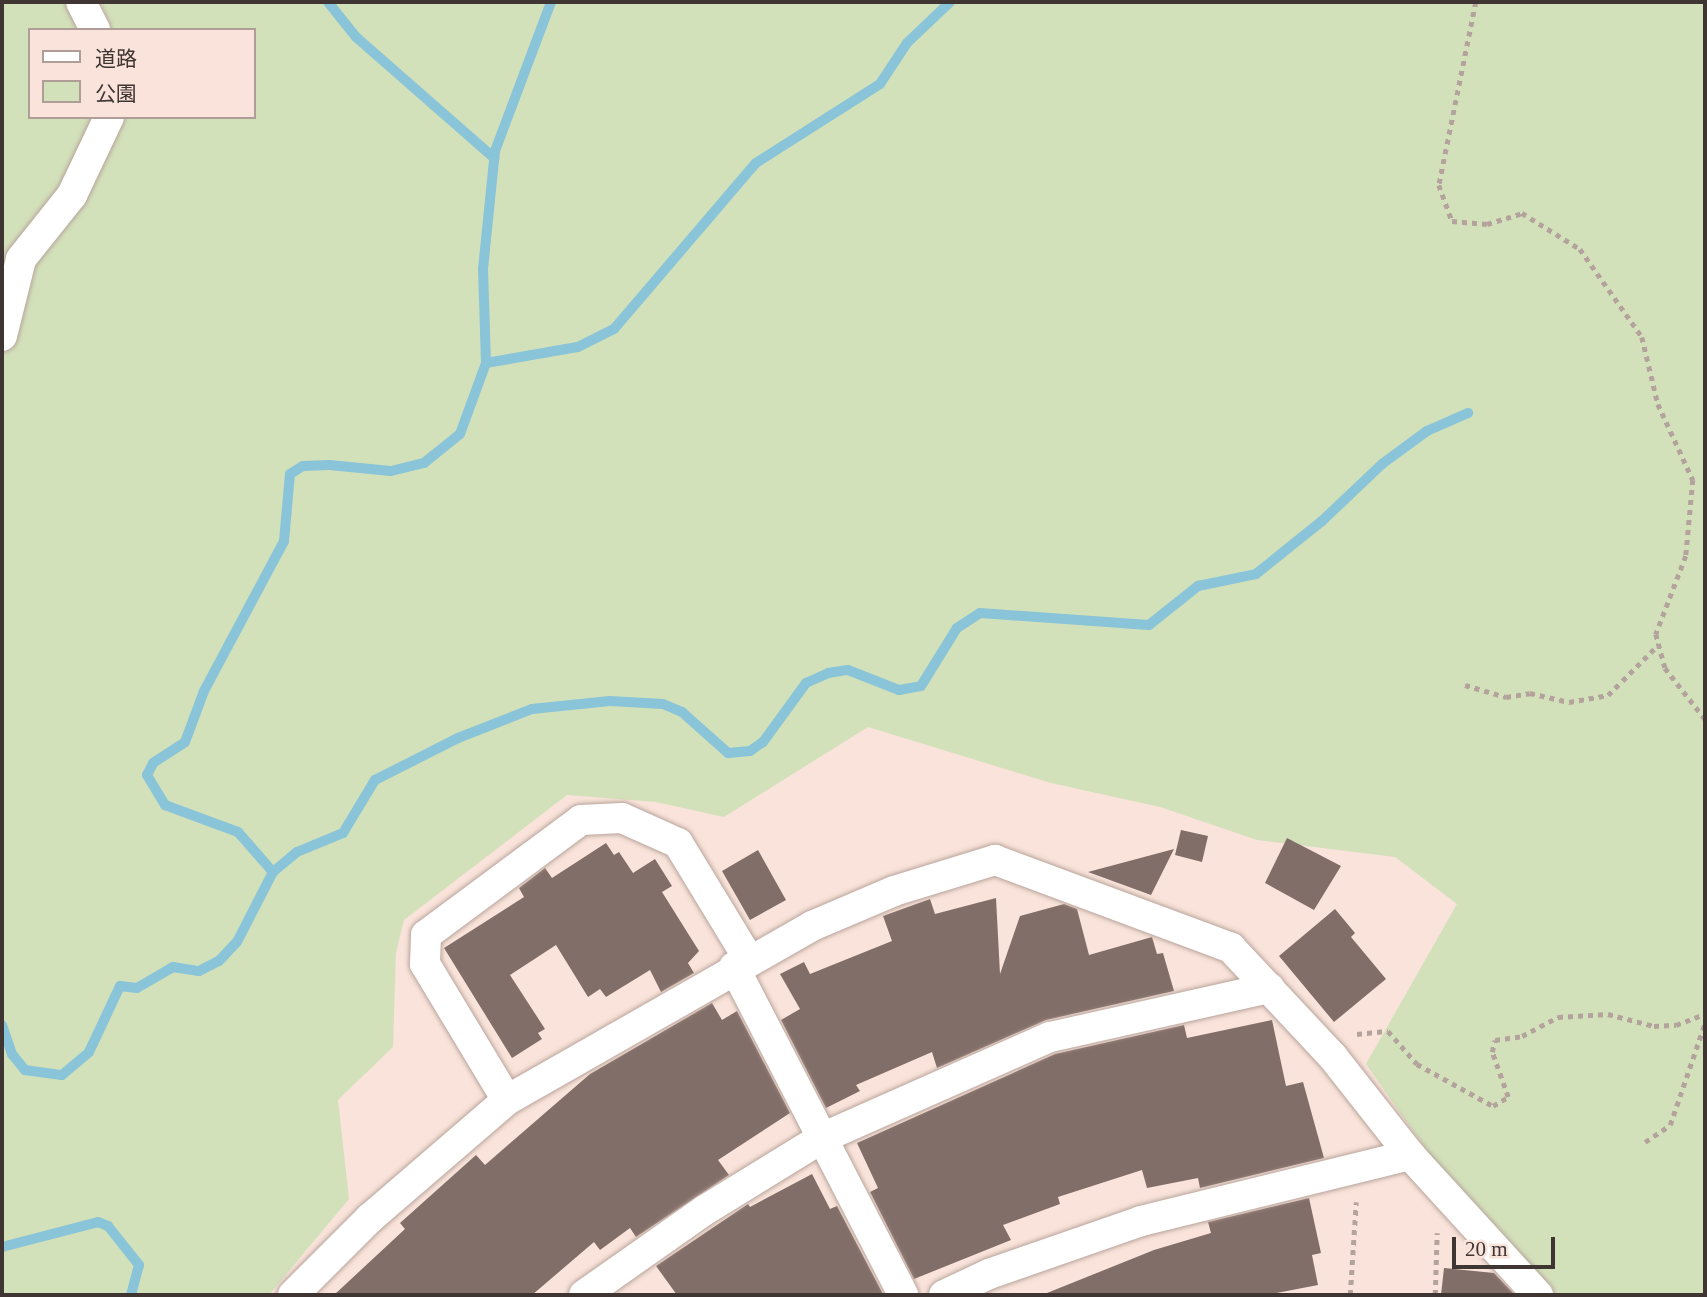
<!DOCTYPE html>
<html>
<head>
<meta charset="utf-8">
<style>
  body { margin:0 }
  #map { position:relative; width:1707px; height:1297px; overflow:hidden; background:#f9e3da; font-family:"Times New Roman","Noto Sans JP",serif }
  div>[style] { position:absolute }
  .green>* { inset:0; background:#d3e1bb }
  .stream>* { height:10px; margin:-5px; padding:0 5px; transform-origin:5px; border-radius:5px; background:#89c4d8 }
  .building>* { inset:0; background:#826e68 }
  .path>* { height:4.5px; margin-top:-2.25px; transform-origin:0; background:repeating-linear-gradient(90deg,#b4a39c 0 5px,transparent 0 10px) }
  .roads { filter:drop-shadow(0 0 2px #b8a49b) drop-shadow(0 0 2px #b8a49b) }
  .minor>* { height:30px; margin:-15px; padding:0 15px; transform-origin:15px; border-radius:15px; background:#fff }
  span { translate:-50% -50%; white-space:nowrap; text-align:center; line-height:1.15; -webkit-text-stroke:7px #f9e3da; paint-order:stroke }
  .frame { position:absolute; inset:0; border:4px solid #3f3633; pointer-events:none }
  .legend { position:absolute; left:28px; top:28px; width:228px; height:91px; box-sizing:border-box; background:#f9e3da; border:2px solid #af9e97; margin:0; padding:9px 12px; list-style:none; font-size:21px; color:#3f3633 }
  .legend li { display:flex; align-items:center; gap:14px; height:35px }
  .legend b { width:35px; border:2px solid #af9e97 }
  .scale { position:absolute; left:1452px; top:1237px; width:103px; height:32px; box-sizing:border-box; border:4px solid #3f3633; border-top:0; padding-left:9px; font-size:21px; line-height:24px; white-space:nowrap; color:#3f3633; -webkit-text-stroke:5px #f9e3da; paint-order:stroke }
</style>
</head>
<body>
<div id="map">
  <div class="green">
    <i style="clip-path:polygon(2px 2px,68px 2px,98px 30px,30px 30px,30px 117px,254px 117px,254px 30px,112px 30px,100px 2px,1705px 2px,1705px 1295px,1556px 1295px,1436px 1164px,1366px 1064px,1457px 904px,1395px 857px,1257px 840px,1160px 807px,1051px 783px,868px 727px,724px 817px,656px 802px,567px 795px,404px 920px,396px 953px,393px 1047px,338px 1100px,349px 1199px,269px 1295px,2px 1295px)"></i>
  </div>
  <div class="stream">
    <i style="left:328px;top:2px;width:45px;rotate:51.3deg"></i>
    <i style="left:356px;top:37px;width:184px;rotate:41.2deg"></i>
    <i style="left:486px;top:363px;width:93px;rotate:-9.9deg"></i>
    <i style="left:578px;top:347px;width:40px;rotate:-26.6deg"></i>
    <i style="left:614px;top:329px;width:218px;rotate:-49.5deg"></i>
    <i style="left:756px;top:163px;width:147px;rotate:-32.5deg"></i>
    <i style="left:880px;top:84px;width:49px;rotate:-56.6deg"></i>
    <i style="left:907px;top:43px;width:59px;rotate:-43.6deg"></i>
    <i style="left:273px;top:872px;width:53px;rotate:-131.2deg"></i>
    <i style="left:238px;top:832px;width:78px;rotate:-159.7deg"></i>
    <i style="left:165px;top:805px;width:35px;rotate:-121deg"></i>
    <i style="left:147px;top:775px;width:13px;rotate:-63deg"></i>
    <i style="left:153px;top:763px;width:38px;rotate:-33deg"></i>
    <i style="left:185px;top:742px;width:54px;rotate:-69.6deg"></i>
    <i style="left:204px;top:691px;width:170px;rotate:-61.9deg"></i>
    <i style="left:284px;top:541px;width:67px;rotate:-84.9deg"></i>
    <i style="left:290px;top:474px;width:15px;rotate:-32deg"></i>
    <i style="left:303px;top:466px;width:26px;rotate:-2deg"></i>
    <i style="left:329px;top:465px;width:62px;rotate:5.5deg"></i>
    <i style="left:391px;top:471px;width:34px;rotate:-14deg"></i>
    <i style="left:424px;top:463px;width:46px;rotate:-38.9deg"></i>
    <i style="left:460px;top:434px;width:76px;rotate:-69.9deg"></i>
    <i style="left:486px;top:363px;width:94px;rotate:-91.8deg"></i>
    <i style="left:483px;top:269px;width:119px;rotate:-84.2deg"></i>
    <i style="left:495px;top:151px;width:159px;rotate:-69.4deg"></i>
    <i style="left:2px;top:1025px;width:31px;rotate:71deg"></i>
    <i style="left:12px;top:1054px;width:21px;rotate:51deg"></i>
    <i style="left:25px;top:1070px;width:37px;rotate:8deg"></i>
    <i style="left:62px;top:1075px;width:35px;rotate:-40deg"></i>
    <i style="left:89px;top:1052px;width:73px;rotate:-64.8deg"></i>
    <i style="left:120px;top:986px;width:17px;rotate:7deg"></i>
    <i style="left:137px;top:988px;width:42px;rotate:-30.3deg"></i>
    <i style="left:173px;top:967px;width:26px;rotate:9deg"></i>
    <i style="left:199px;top:971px;width:22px;rotate:-27deg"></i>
    <i style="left:219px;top:961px;width:26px;rotate:-47deg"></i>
    <i style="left:237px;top:942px;width:79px;rotate:-62.8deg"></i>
    <i style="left:273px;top:872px;width:31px;rotate:-40deg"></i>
    <i style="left:297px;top:852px;width:50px;rotate:-22.4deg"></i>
    <i style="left:343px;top:833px;width:62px;rotate:-58.9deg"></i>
    <i style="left:375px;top:780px;width:93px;rotate:-26.8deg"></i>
    <i style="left:458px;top:738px;width:79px;rotate:-21.4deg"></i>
    <i style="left:532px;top:709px;width:78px;rotate:-5.9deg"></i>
    <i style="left:610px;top:701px;width:53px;rotate:3.2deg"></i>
    <i style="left:663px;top:704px;width:21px;rotate:23deg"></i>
    <i style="left:682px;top:712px;width:62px;rotate:41.7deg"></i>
    <i style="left:728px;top:753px;width:22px;rotate:-5deg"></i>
    <i style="left:750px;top:751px;width:16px;rotate:-35deg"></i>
    <i style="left:763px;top:742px;width:73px;rotate:-53.9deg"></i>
    <i style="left:806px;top:683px;width:24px;rotate:-24deg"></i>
    <i style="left:828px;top:673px;width:20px;rotate:-9deg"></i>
    <i style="left:848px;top:670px;width:55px;rotate:21.4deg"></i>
    <i style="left:899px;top:690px;width:22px;rotate:-10deg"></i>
    <i style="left:921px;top:686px;width:68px;rotate:-58.2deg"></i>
    <i style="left:957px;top:628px;width:27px;rotate:-33deg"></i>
    <i style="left:980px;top:613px;width:169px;rotate:4.1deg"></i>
    <i style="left:1149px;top:625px;width:63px;rotate:-38.5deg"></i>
    <i style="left:1198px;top:586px;width:59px;rotate:-11.7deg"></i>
    <i style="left:1256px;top:574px;width:85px;rotate:-38.8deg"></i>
    <i style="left:1322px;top:521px;width:83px;rotate:-43.5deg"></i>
    <i style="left:1382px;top:464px;width:56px;rotate:-36.3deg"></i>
    <i style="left:1427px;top:431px;width:45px;rotate:-23.7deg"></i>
    <i style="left:2px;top:1247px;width:99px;rotate:-14.6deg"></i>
    <i style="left:98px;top:1222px;width:11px;rotate:22deg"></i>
    <i style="left:108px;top:1226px;width:50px;rotate:51.5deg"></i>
    <i style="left:139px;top:1265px;width:31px;rotate:105deg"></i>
  </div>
  <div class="building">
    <i style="clip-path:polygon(1181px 830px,1208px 836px,1202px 862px,1175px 855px)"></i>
    <i style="clip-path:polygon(1287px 838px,1341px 866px,1314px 910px,1265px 883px)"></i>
    <i style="clip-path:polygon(606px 843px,614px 855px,619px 852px,633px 873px,655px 859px,672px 886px,662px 892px,699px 951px,688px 963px,694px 973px,661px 992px,650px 970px,606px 997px,600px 989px,588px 997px,556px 945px,510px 975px,545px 1029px,538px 1033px,542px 1039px,512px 1058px,444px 948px,524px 897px,519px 888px,545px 868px,552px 878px)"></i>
    <i style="clip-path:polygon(1174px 849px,1151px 895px,1088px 872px)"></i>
    <i style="clip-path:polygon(758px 850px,786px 900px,750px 920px,722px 871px)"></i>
    <i style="clip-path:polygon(996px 898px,1000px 974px,1020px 916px,1064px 904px,1077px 909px,1089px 955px,1152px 937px,1157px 954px,1163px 953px,1174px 991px,1046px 1020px,937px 1068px,932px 1052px,856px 1085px,860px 1091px,826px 1108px,781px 1020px,800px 1009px,780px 974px,804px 962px,810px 974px,892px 941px,883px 916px,930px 899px,935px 914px)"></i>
    <i style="clip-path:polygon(1335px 909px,1355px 933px,1351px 937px,1386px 979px,1334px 1022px,1279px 956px)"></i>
    <i style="clip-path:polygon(712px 1003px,722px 1020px,737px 1011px,790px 1113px,718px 1160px,729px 1175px,636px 1237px,630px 1228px,600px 1250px,594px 1242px,532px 1295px,334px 1295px,405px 1229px,400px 1223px,476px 1155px,485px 1165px,590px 1074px)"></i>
    <i style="clip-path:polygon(1272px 1020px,1286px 1086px,1303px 1082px,1324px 1158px,1200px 1188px,1198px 1178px,1147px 1188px,1142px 1170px,1058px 1197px,1060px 1204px,1003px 1225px,1011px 1240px,914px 1279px,870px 1192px,878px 1188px,857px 1143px,1055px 1054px,1184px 1025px,1187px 1038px)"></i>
    <i style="clip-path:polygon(812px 1174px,830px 1209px,837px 1206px,883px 1294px,677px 1295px,656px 1266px,748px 1204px,750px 1207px)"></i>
    <i style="clip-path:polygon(1309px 1198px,1321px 1253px,1312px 1255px,1318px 1285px,1266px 1295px,1042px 1295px,1154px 1250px,1211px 1233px,1208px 1222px)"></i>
    <i style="clip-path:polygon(1444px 1268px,1494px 1273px,1515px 1295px,1441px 1295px)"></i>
  </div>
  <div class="path">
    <i style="left:1476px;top:2px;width:187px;rotate:101.4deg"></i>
    <i style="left:1439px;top:185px;width:38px;rotate:70deg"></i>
    <i style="left:1452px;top:221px;width:35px;rotate:5deg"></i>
    <i style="left:1487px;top:224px;width:37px;rotate:-17deg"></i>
    <i style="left:1522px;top:213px;width:68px;rotate:31.8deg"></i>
    <i style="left:1580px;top:249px;width:108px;rotate:54.8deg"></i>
    <i style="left:1642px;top:337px;width:69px;rotate:76.6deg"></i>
    <i style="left:1658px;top:404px;width:84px;rotate:65.3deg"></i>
    <i style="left:1693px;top:480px;width:76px;rotate:95.3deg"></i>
    <i style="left:1686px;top:556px;width:84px;rotate:111deg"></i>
    <i style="left:1656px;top:634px;width:35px;rotate:75deg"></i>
    <i style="left:1665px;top:668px;width:65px;rotate:51.9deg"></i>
    <i style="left:1465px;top:685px;width:43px;rotate:16.3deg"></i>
    <i style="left:1506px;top:697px;width:24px;rotate:-9deg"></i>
    <i style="left:1530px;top:693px;width:40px;rotate:13deg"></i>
    <i style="left:1569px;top:702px;width:40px;rotate:-10deg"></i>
    <i style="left:1608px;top:695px;width:72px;rotate:-45deg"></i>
    <i style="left:1357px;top:1034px;width:31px;rotate:-6deg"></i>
    <i style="left:1388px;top:1031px;width:44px;rotate:48.7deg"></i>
    <i style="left:1417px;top:1064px;width:87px;rotate:28.9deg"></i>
    <i style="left:1493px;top:1106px;width:17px;rotate:-31deg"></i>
    <i style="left:1508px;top:1097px;width:48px;rotate:-109.6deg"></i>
    <i style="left:1492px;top:1052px;width:12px;rotate:-76deg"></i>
    <i style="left:1495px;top:1040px;width:27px;rotate:-8deg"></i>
    <i style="left:1522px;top:1036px;width:41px;rotate:-27.8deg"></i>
    <i style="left:1558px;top:1017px;width:50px;rotate:-3.4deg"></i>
    <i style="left:1608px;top:1014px;width:48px;rotate:14.6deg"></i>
    <i style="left:1654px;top:1026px;width:22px;rotate:-3deg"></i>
    <i style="left:1676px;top:1025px;width:31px;rotate:-21deg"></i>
    <i style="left:1645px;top:1142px;width:30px;rotate:-34deg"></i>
    <i style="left:1670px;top:1125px;width:108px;rotate:-71.1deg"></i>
    <i style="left:1350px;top:1295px;width:93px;rotate:-86.3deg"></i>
    <i style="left:1435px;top:1295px;width:62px;rotate:-88.2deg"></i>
  </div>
  <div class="roads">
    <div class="minor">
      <i style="left:81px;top:2px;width:31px;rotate:63deg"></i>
      <i style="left:2px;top:336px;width:79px;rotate:-76.1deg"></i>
      <i style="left:21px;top:259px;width:82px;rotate:-51.4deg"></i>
      <i style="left:72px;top:195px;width:86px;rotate:-64.6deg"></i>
      <i style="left:734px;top:967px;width:369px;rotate:62.7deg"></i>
      <i style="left:507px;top:1100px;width:159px;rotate:-121.1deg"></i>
      <i style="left:425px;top:964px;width:29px;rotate:-88deg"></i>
      <i style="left:426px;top:935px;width:193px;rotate:-36.6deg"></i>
      <i style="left:581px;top:820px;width:41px;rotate:-2.8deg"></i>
      <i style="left:622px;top:818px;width:61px;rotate:24.1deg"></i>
      <i style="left:678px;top:843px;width:137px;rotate:58.7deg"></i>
      <i style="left:293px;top:1295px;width:109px;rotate:-45deg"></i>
      <i style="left:370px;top:1218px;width:181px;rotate:-40.7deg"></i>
      <i style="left:507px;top:1100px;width:351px;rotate:-29.7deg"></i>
      <i style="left:812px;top:926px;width:89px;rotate:-23.1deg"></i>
      <i style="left:894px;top:891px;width:106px;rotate:-17.1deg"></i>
      <i style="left:995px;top:860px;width:252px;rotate:20.4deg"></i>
      <i style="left:1231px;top:948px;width:149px;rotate:46.9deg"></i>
      <i style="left:1333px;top:1057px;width:125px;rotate:51.8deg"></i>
      <i style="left:1410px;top:1155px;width:190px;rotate:47.6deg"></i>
      <i style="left:584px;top:1295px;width:148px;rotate:-35.1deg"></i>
      <i style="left:705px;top:1210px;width:137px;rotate:-31.6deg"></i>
      <i style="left:822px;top:1138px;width:249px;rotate:-23.9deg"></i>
      <i style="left:1050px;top:1037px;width:225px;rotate:-12.6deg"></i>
      <i style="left:944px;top:1295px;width:50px;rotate:-25deg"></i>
      <i style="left:989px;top:1274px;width:161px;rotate:-19.2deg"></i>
      <i style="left:1141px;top:1221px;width:277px;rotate:-13.8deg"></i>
    </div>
  </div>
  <div class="frame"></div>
  <ul class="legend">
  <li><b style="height:9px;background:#fff"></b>道路</li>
  <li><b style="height:19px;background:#d3e1bb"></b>公園</li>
  </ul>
  <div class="scale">20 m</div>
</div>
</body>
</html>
